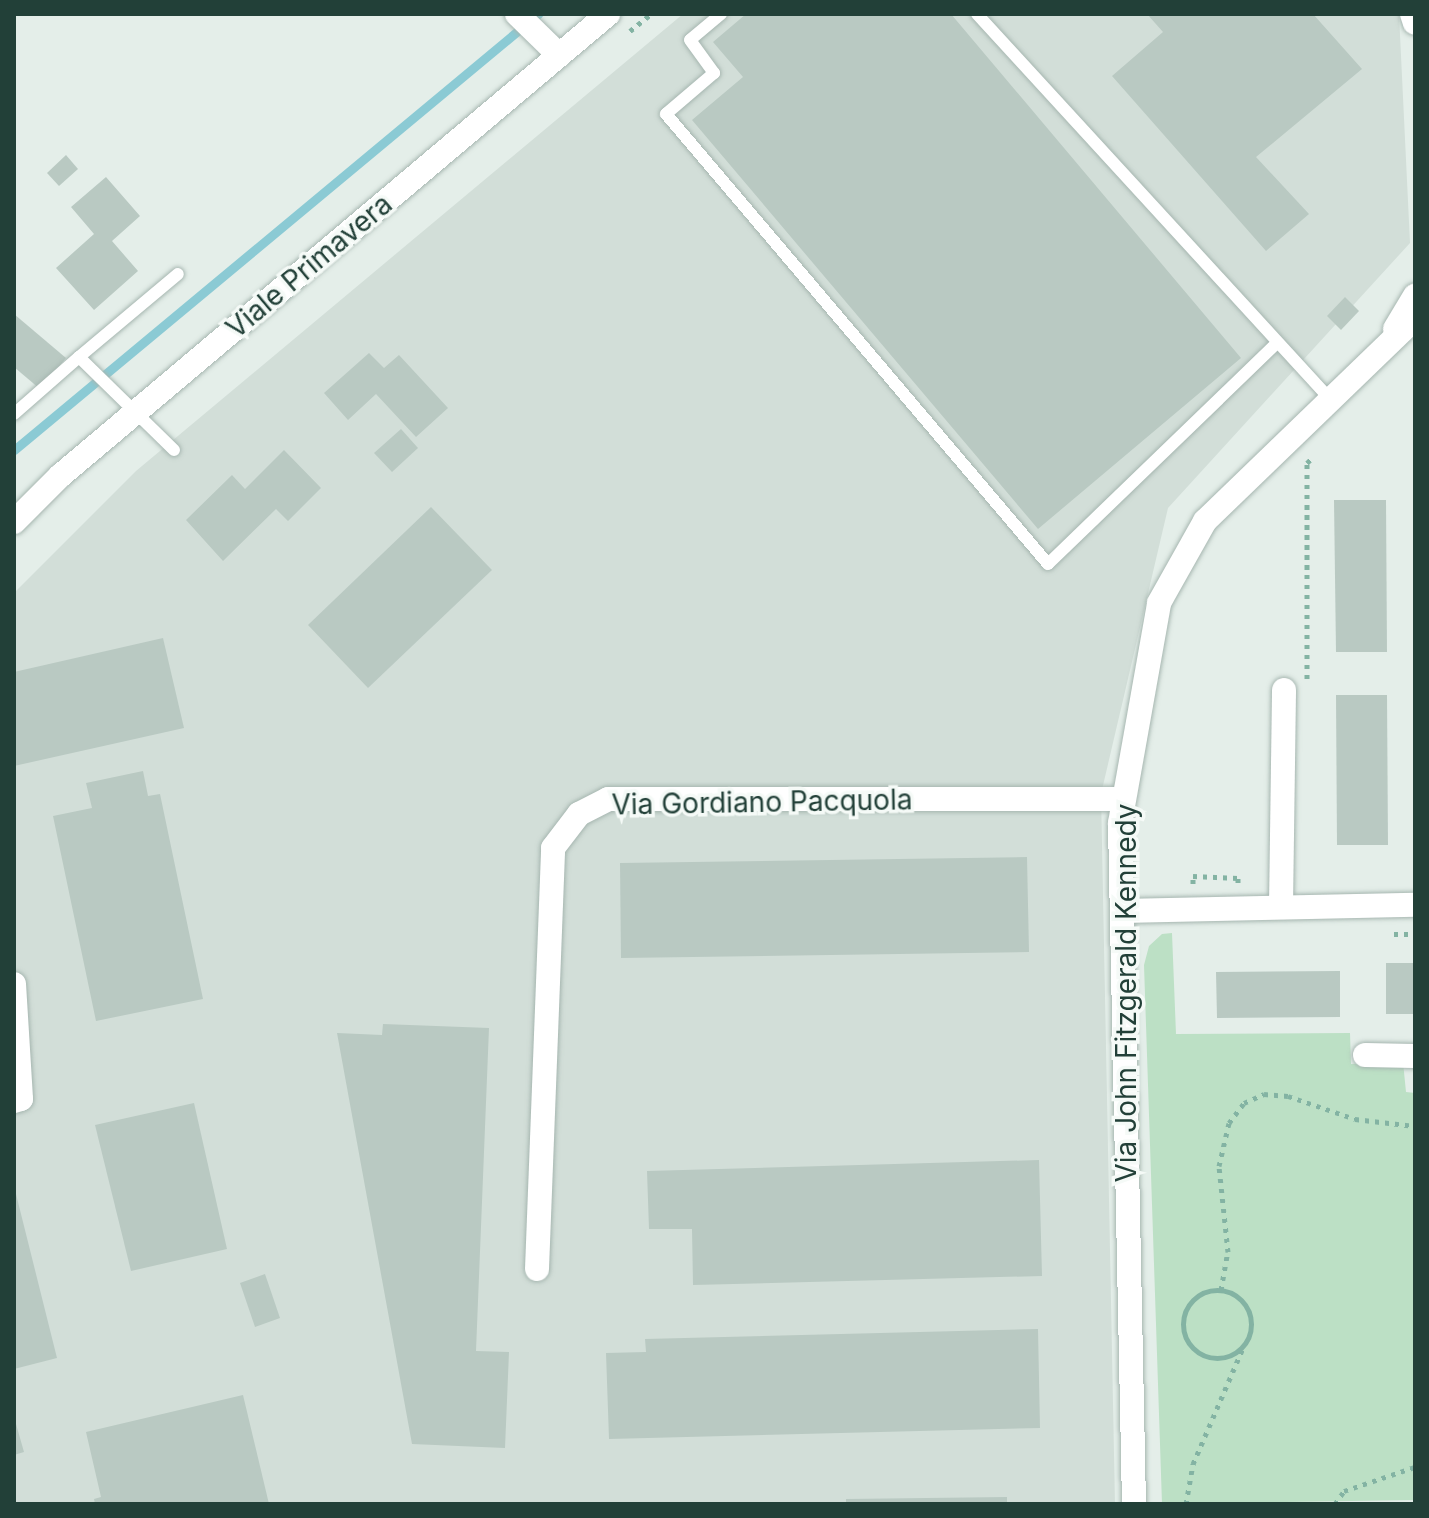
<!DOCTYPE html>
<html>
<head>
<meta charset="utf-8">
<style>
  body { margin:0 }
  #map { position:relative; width:1429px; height:1518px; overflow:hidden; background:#e4eee9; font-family:Inter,sans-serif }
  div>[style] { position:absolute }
  .built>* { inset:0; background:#d2ded8 }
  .green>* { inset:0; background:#bce0c5 }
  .stream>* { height:9px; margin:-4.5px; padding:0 4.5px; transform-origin:4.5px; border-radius:4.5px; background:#8bcad4 }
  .building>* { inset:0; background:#b9c9c2 }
  .path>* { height:5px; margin-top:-2.5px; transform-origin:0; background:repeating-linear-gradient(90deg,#83b3a3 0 4px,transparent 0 10px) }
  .path>.ring { margin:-2.5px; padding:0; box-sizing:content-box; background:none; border:5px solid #83b3a3; border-radius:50% }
  .roads { filter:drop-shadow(0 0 2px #a6b6b0) drop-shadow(0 0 2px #a6b6b0) }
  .lane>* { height:12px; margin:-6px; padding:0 6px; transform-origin:6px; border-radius:6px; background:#fff }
  .street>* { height:24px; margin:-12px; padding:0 12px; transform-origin:12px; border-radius:12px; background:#fff }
  .secondary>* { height:24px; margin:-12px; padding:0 12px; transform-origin:12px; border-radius:12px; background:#fff }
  span { translate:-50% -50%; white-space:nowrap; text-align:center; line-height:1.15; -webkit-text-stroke:7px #f5faf7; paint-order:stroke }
  .street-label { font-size:28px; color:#224038 }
  .frame { position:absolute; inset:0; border:16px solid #224038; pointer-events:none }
</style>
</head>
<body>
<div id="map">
  <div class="built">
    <i style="clip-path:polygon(683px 14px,1399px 14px,1410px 243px,1168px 508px,1101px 794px,1115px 1504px,14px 1504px,14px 593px,136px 471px)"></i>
  </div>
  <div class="green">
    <i style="clip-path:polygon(1172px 933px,1176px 1034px,1350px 1033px,1351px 1064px,1403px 1062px,1406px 1092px,1415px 1093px,1415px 1500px,1162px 1504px,1144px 965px,1149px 946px,1162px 934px)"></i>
  </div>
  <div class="stream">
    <i style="left:14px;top:450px;width:682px;rotate:-39.76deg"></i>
  </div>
  <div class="building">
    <i style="clip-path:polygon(746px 14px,951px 14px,1241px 358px,1038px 529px,692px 120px,743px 77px,713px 42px)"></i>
    <i style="clip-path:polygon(1147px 14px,1313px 14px,1362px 69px,1256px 157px,1309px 214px,1266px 251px,1112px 76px,1163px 32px)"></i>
    <i style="clip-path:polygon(66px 155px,78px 169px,59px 186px,47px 173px)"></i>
    <i style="clip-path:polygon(106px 177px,140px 216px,112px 241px,138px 271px,94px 310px,56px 268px,94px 234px,71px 207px)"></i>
    <i style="clip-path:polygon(1345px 297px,1359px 311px,1341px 330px,1327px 316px)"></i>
    <i style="clip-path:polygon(14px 314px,66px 358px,40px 389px,14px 367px)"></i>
    <i style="clip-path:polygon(369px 353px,384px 368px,399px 355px,448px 408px,416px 437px,376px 394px,348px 420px,324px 393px)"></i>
    <i style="clip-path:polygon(401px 429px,418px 448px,392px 472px,374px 453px)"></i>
    <i style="clip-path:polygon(284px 450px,321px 488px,288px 521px,276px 509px,223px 561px,186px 520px,232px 475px,245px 489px)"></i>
    <i style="clip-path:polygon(1334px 500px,1386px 500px,1387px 652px,1336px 652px)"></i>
    <i style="clip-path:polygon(431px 507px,492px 570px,368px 688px,308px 625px)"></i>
    <i style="clip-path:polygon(163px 638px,184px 728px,14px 766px,14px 672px)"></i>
    <i style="clip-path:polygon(1336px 695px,1387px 695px,1388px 845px,1337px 845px)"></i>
    <i style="clip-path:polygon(143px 771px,148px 796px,160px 794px,203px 999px,96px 1021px,53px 816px,92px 808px,86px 783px)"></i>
    <i style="clip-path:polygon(1027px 857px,1029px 952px,621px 958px,620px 863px)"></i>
    <i style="clip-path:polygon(1386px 963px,1415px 963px,1415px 1014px,1386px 1014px)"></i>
    <i style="clip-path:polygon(1340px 971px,1340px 1017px,1217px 1018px,1216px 972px)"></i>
    <i style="clip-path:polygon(383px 1024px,489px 1028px,476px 1351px,509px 1352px,505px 1448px,412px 1444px,337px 1033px,382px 1035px)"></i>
    <i style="clip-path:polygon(194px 1103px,227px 1249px,131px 1271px,95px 1125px)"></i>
    <i style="clip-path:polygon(1039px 1160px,1042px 1276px,693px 1285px,692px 1229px,649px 1229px,647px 1171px)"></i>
    <i style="clip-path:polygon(14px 1186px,57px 1358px,14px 1369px)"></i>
    <i style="clip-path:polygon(265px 1274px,280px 1318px,255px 1327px,240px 1283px)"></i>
    <i style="clip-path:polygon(1038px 1329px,1040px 1428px,609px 1439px,606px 1353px,646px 1352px,645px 1339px)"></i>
    <i style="clip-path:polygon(243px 1395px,269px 1504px,95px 1504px,94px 1499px,101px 1497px,86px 1432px)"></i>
    <i style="clip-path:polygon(14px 1417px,24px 1452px,14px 1455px)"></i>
    <i style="clip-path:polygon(1007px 1497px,1007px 1504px,846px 1504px,846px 1499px)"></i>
  </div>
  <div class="path">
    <i style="left:630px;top:31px;width:27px;rotate:-39deg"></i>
    <i style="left:1307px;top:679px;width:216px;rotate:-90deg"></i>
    <i style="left:1307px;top:463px;width:6px;rotate:-45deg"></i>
    <i style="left:1193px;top:884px;width:8px;rotate:-90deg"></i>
    <i style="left:1193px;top:876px;width:45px;rotate:2.5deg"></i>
    <i style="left:1238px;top:878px;width:6px;rotate:90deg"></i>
    <i style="left:1394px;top:934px;width:21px"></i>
    <i style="left:1221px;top:1290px;width:39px;rotate:-80deg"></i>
    <i style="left:1228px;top:1252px;width:86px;rotate:-96deg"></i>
    <i style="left:1219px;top:1166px;width:44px;rotate:-76.9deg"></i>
    <i style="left:1229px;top:1123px;width:25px;rotate:-53deg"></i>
    <i style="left:1244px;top:1103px;width:22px;rotate:-24deg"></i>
    <i style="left:1264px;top:1094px;width:24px;rotate:5deg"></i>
    <i style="left:1288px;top:1096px;width:71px;rotate:18.9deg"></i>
    <i style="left:1355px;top:1119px;width:60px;rotate:6.7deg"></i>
    <i class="ring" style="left:1183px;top:1290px;width:63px;height:63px"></i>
    <i style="left:1186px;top:1504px;width:41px;rotate:-80.1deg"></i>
    <i style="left:1193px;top:1464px;width:126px;rotate:-66.7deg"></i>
    <i style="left:1335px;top:1504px;width:16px;rotate:-55deg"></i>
    <i style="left:1344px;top:1491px;width:75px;rotate:-18.7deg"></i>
  </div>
  <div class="roads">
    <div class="lane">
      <i style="left:721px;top:14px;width:40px;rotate:140deg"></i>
      <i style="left:690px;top:40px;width:41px;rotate:54deg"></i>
      <i style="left:714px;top:73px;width:63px;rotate:139.5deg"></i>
      <i style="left:666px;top:114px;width:590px;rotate:49.67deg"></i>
      <i style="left:1048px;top:564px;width:317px;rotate:-44deg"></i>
      <i style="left:977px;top:14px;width:524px;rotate:47.48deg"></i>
      <i style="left:14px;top:414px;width:86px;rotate:-41.2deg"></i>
      <i style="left:174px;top:450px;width:133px;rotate:-135.6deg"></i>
      <i style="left:79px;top:357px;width:129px;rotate:-40deg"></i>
    </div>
    <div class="street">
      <i style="left:517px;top:14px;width:59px;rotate:44.3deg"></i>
      <i style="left:1412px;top:14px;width:9px;rotate:72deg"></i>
      <i style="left:1395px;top:329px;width:39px;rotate:-59deg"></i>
      <i style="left:1281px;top:907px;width:217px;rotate:-89.2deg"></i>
      <i style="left:1122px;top:911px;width:293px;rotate:-1.2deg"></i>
      <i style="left:14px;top:984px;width:115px;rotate:86.5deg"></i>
      <i style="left:21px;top:1099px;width:7px;rotate:164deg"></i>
      <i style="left:1365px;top:1055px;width:50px;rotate:1.1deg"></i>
      <i style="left:537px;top:1269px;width:421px;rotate:-87.8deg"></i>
      <i style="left:553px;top:848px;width:43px;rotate:-52.6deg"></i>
      <i style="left:579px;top:814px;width:33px;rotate:-27deg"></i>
      <i style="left:608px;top:799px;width:515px"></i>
      <i style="left:1134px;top:1504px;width:681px;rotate:-91.18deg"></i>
      <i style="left:1120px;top:823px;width:223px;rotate:-79.9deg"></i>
      <i style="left:1159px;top:603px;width:94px;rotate:-60.7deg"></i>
      <i style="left:1205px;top:521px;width:292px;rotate:-44deg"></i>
    </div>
    <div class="secondary">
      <i style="left:14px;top:522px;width:65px;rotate:-45deg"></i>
      <i style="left:60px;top:476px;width:717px;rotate:-40.13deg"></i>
    </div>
  </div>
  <div class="street-label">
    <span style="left:309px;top:266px;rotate:-40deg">Viale Primavera</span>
    <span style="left:762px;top:802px;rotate:-1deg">Via Gordiano Pacquola</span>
    <span style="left:1126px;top:993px;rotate:-90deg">Via John Fitzgerald Kennedy</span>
  </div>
  <div class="frame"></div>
</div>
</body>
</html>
